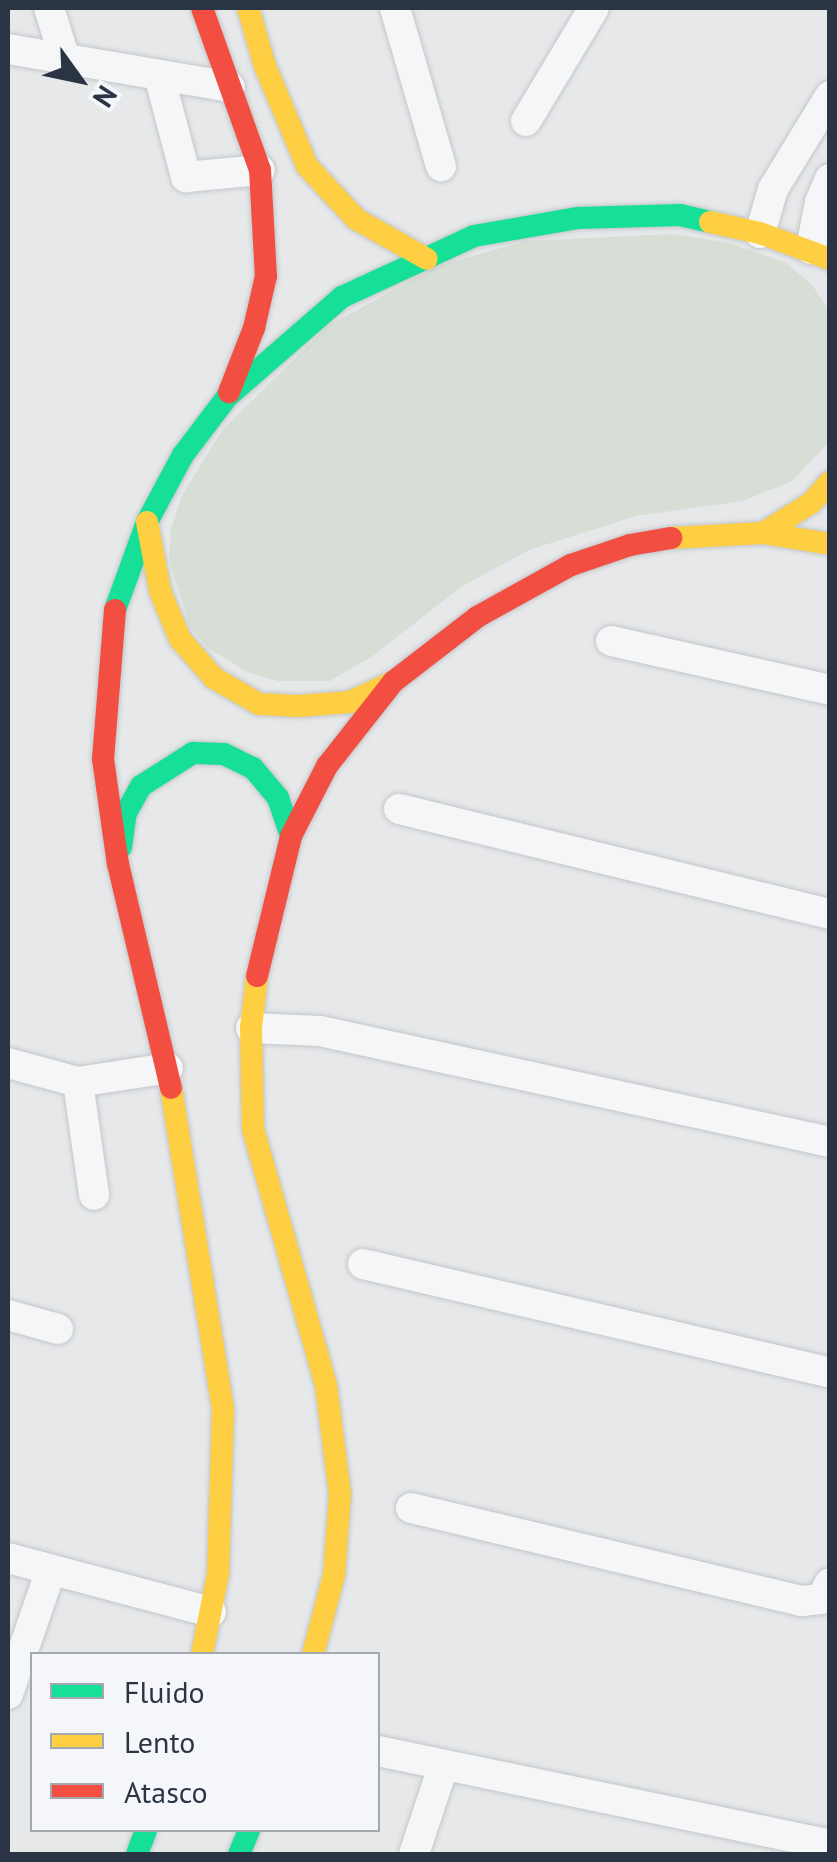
<!DOCTYPE html>
<html>
<head>
<meta charset="utf-8">
<style>
  body { margin:0 }
  #map { position:relative; width:837px; height:1862px; overflow:hidden; background:#e6e8ea; font-family:"PT Sans",sans-serif }
  div>[style] { position:absolute }
  .green>* { inset:0; background:#d6ded6 }
  .roads { filter:drop-shadow(0 0 2px #c4c6c8) drop-shadow(0 0 2px #c4c6c8) }
  .street>* { height:30px; margin:-15px; padding:0 15px; transform-origin:15px; border-radius:15px; background:#f5f6f7 }
  .fast>* { height:22px; margin:-11px; padding:0 11px; transform-origin:11px; border-radius:11px; background:#16e098 }
  .slow>* { height:22px; margin:-11px; padding:0 11px; transform-origin:11px; border-radius:11px; background:#ffcf43 }
  .jam>* { height:22px; margin:-11px; padding:0 11px; transform-origin:11px; border-radius:11px; background:#f24e42 }
  span { translate:-50% -50%; white-space:nowrap; text-align:center; line-height:1.15; -webkit-text-stroke:9px #f4f6f9; paint-order:stroke }
  .frame { position:absolute; inset:0; border:10px solid #2b3445; pointer-events:none }
  .legend { position:absolute; left:30px; top:1652px; width:350px; height:180px; box-sizing:border-box; background:#f4f6f9; border:2px solid #a4a8b1; margin:0; padding:12px 18px; list-style:none; font-size:30px; color:#2b3445 }
  .legend li { display:flex; align-items:center; gap:20px; height:50px }
  .legend b { width:50px; border:2px solid #a4a8b1 }
  .north { position:absolute; left:30px; top:30px; width:100px; height:100px; -webkit-text-stroke:8px #f4f6f9; paint-order:stroke; rotate:123deg; font-size:28px; font-weight:700; line-height:40px; text-align:center; color:#2b3445 }
  .north::after { content:''; display:block; margin:auto; width:35px; height:45px; background:#2b3445; clip-path:polygon(50% 0,100% 100%,50% 72%,0 100%) }
</style>
</head>
<body>
<div id="map">
  <div class="green">
    <i style="clip-path:polygon(673px 234px,730px 243px,786px 263px,812px 285px,829px 310px,829px 442px,792px 481px,743px 501px,636px 516px,529px 550px,461px 587px,374px 655px,330px 681px,278px 681px,247px 672px,208px 648px,190px 627px,169px 559px,171px 529px,182px 495px,223px 429px,328px 326px,437px 266px,526px 241px)"></i>
  </div>
  <div class="roads">
    <div class="street">
      <i style="left:49px;top:8px;width:53px;rotate:72.6deg"></i>
      <i style="left:395px;top:8px;width:165px;rotate:73.8deg"></i>
      <i style="left:8px;top:49px;width:225px;rotate:9.7deg"></i>
      <i style="left:159px;top:75px;width:106px;rotate:75.2deg"></i>
      <i style="left:186px;top:177px;width:74px;rotate:-5.4deg"></i>
      <i style="left:526px;top:121px;width:132px;rotate:-59deg"></i>
      <i style="left:760px;top:233px;width:46px;rotate:-73.5deg"></i>
      <i style="left:773px;top:189px;width:109px;rotate:-58.5deg"></i>
      <i style="left:811px;top:249px;width:48px;rotate:-79.2deg"></i>
      <i style="left:820px;top:202px;width:25px;rotate:-67deg"></i>
      <i style="left:611px;top:641px;width:224px;rotate:12.6deg"></i>
      <i style="left:399px;top:809px;width:444px;rotate:13.7deg"></i>
      <i style="left:251px;top:1028px;width:69px;rotate:2.5deg"></i>
      <i style="left:320px;top:1031px;width:522px;rotate:12.28deg"></i>
      <i style="left:8px;top:1063px;width:73px;rotate:15.2deg"></i>
      <i style="left:78px;top:1082px;width:91px;rotate:-8.8deg"></i>
      <i style="left:78px;top:1082px;width:114px;rotate:81.9deg"></i>
      <i style="left:363px;top:1264px;width:480px;rotate:13.1deg"></i>
      <i style="left:8px;top:1315px;width:52px;rotate:15.6deg"></i>
      <i style="left:411px;top:1508px;width:402px;rotate:13.4deg"></i>
      <i style="left:802px;top:1601px;width:19px;rotate:-6deg"></i>
      <i style="left:821px;top:1599px;width:18px;rotate:-61deg"></i>
      <i style="left:8px;top:1558px;width:210px;rotate:14.9deg"></i>
      <i style="left:8px;top:1694px;width:131px;rotate:-70.9deg"></i>
      <i style="left:378px;top:1751px;width:462px;rotate:11.7deg"></i>
      <i style="left:414px;top:1854px;width:92px;rotate:-71.6deg"></i>
    </div>
    <div class="fast">
      <i style="left:115px;top:610px;width:94px;rotate:-70deg"></i>
      <i style="left:147px;top:522px;width:76px;rotate:-61.8deg"></i>
      <i style="left:183px;top:455px;width:73px;rotate:-52.8deg"></i>
      <i style="left:227px;top:397px;width:152px;rotate:-41deg"></i>
      <i style="left:342px;top:297px;width:145px;rotate:-24.8deg"></i>
      <i style="left:474px;top:236px;width:106px;rotate:-9.8deg"></i>
      <i style="left:578px;top:218px;width:102px;rotate:-1.7deg"></i>
      <i style="left:680px;top:215px;width:31px;rotate:13deg"></i>
      <i style="left:121px;top:847px;width:34px;rotate:-82deg"></i>
      <i style="left:126px;top:813px;width:31px;rotate:-61deg"></i>
      <i style="left:141px;top:786px;width:62px;rotate:-32.4deg"></i>
      <i style="left:193px;top:753px;width:31px;rotate:2deg"></i>
      <i style="left:224px;top:754px;width:32px;rotate:26deg"></i>
      <i style="left:253px;top:768px;width:39px;rotate:50deg"></i>
      <i style="left:278px;top:798px;width:40px;rotate:71.1deg"></i>
      <i style="left:137px;top:1854px;width:26px;rotate:-69deg"></i>
      <i style="left:239px;top:1854px;width:26px;rotate:-67deg"></i>
    </div>
    <div class="slow">
      <i style="left:248px;top:8px;width:60px;rotate:73.7deg"></i>
      <i style="left:265px;top:66px;width:108px;rotate:67.2deg"></i>
      <i style="left:307px;top:166px;width:72px;rotate:47.2deg"></i>
      <i style="left:356px;top:219px;width:81px;rotate:29.4deg"></i>
      <i style="left:710px;top:222px;width:51px;rotate:12.4deg"></i>
      <i style="left:760px;top:233px;width:75px;rotate:20.4deg"></i>
      <i style="left:147px;top:522px;width:70px;rotate:79.3deg"></i>
      <i style="left:160px;top:591px;width:52px;rotate:67.4deg"></i>
      <i style="left:180px;top:639px;width:52px;rotate:48.9deg"></i>
      <i style="left:214px;top:678px;width:52px;rotate:30deg"></i>
      <i style="left:259px;top:704px;width:40px;rotate:2.9deg"></i>
      <i style="left:299px;top:706px;width:51px;rotate:-4.5deg"></i>
      <i style="left:350px;top:702px;width:47px;rotate:-24.9deg"></i>
      <i style="left:763px;top:533px;width:57px;rotate:-32deg"></i>
      <i style="left:811px;top:503px;width:28px;rotate:-48deg"></i>
      <i style="left:671px;top:538px;width:92px;rotate:-3.1deg"></i>
      <i style="left:763px;top:533px;width:68px;rotate:9.3deg"></i>
      <i style="left:257px;top:976px;width:52px;rotate:96.6deg"></i>
      <i style="left:251px;top:1028px;width:101px;rotate:88.9deg"></i>
      <i style="left:253px;top:1129px;width:266px;rotate:74.1deg"></i>
      <i style="left:326px;top:1385px;width:110px;rotate:82.7deg"></i>
      <i style="left:340px;top:1494px;width:81px;rotate:94.2deg"></i>
      <i style="left:334px;top:1575px;width:82px;rotate:104.9deg"></i>
      <i style="left:171px;top:1088px;width:324px;rotate:80.8deg"></i>
      <i style="left:223px;top:1408px;width:166px;rotate:91.7deg"></i>
      <i style="left:218px;top:1574px;width:82px;rotate:101.3deg"></i>
    </div>
    <div class="jam">
      <i style="left:202px;top:8px;width:172px;rotate:70.3deg"></i>
      <i style="left:260px;top:170px;width:106px;rotate:86.8deg"></i>
      <i style="left:266px;top:276px;width:53px;rotate:103deg"></i>
      <i style="left:254px;top:328px;width:69px;rotate:111.3deg"></i>
      <i style="left:115px;top:610px;width:149px;rotate:94.6deg"></i>
      <i style="left:103px;top:759px;width:106px;rotate:81.9deg"></i>
      <i style="left:118px;top:864px;width:230px;rotate:76.7deg"></i>
      <i style="left:257px;top:976px;width:144px;rotate:-76.3deg"></i>
      <i style="left:291px;top:836px;width:79px;rotate:-62.8deg"></i>
      <i style="left:327px;top:766px;width:107px;rotate:-51.8deg"></i>
      <i style="left:393px;top:682px;width:106px;rotate:-37.7deg"></i>
      <i style="left:477px;top:617px;width:107px;rotate:-29deg"></i>
      <i style="left:571px;top:565px;width:62px;rotate:-18.7deg"></i>
      <i style="left:630px;top:545px;width:42px;rotate:-9.7deg"></i>
    </div>
  </div>
  <div class="frame"></div>
  <ul class="legend">
  <li><b style="height:12px;background:#16e098"></b>Fluido</li>
  <li><b style="height:12px;background:#ffcf43"></b>Lento</li>
  <li><b style="height:12px;background:#f24e42"></b>Atasco</li>
  </ul>
  <div class="north">N</div>
</div>
</body>
</html>
